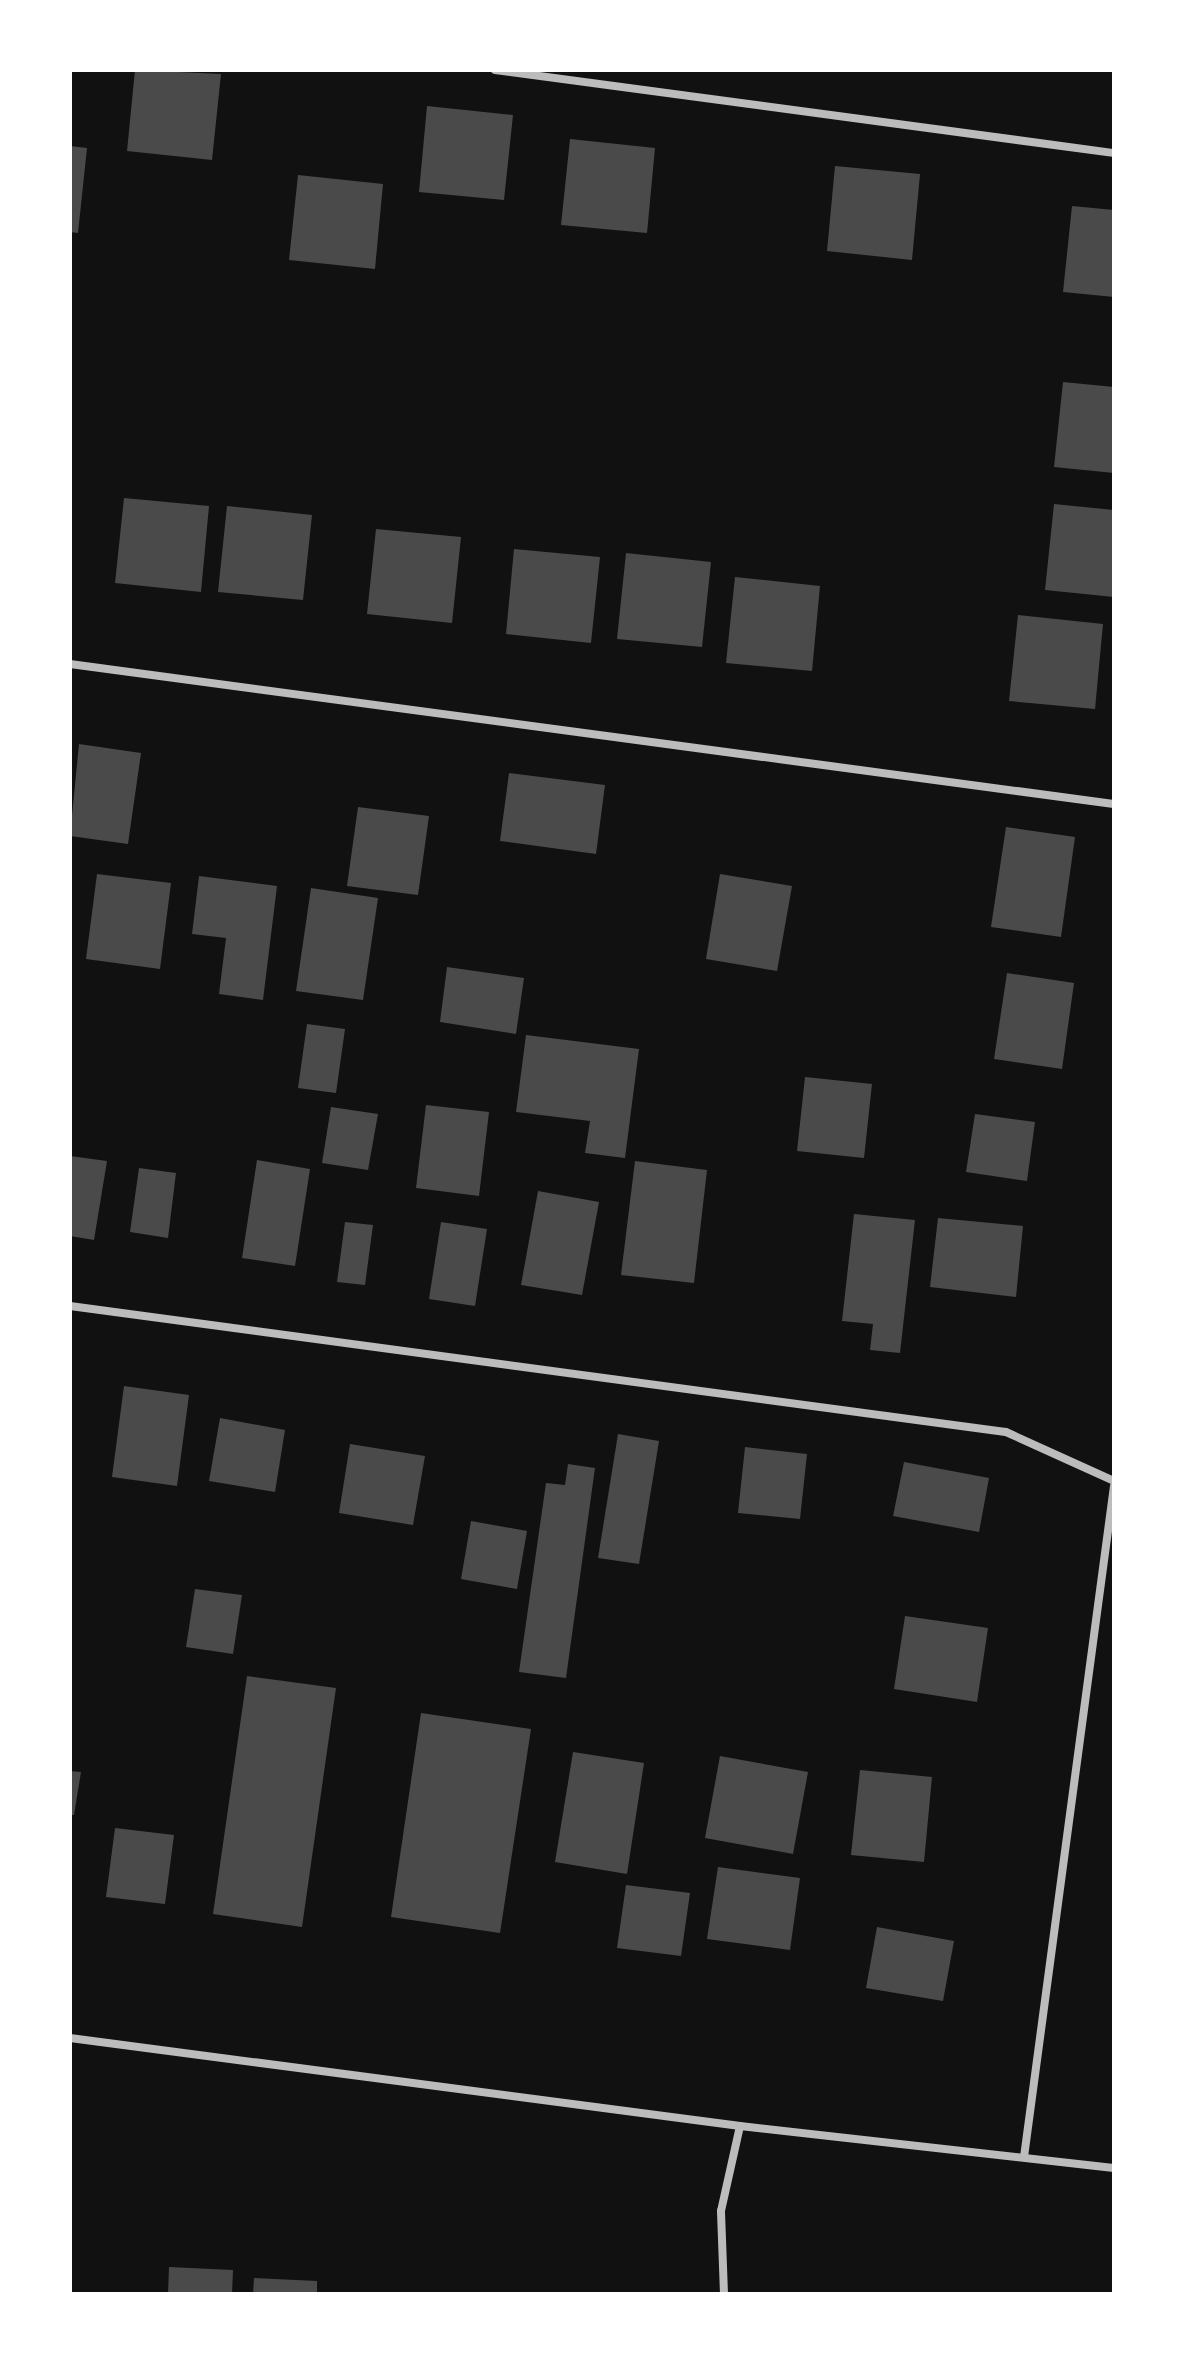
<!DOCTYPE html>
<html>
<head>
<meta charset="utf-8">
<style>
  body { margin:0 }
  #map { position:relative; width:1184px; height:2364px; overflow:hidden; background:#111; font-family:"Nunito Sans",sans-serif }
  div>[style] { position:absolute }
  .building>* { inset:0; background:#4a4a4a }
  .minor>* { height:8px; margin:-4px; padding:0 4px; transform-origin:4px; border-radius:4px; background:#bcbcbc }
  span { translate:-50% -50%; white-space:nowrap; text-align:center; line-height:1.15; -webkit-text-stroke:8px #fff; paint-order:stroke }
  .frame { position:absolute; inset:0; border:72px solid #fff; pointer-events:none }
</style>
</head>
<body>
<div id="map">
  <div class="building">
    <i style="clip-path:polygon(135px 70px,221px 74px,212px 160px,127px 151px)"></i>
    <i style="clip-path:polygon(427px 106px,513px 115px,504px 200px,419px 192px)"></i>
    <i style="clip-path:polygon(570px 139px,655px 148px,647px 233px,561px 225px)"></i>
    <i style="clip-path:polygon(70px 146px,87px 148px,78px 233px,70px 232px)"></i>
    <i style="clip-path:polygon(835px 166px,920px 174px,912px 260px,827px 251px)"></i>
    <i style="clip-path:polygon(298px 175px,383px 184px,375px 269px,289px 260px)"></i>
    <i style="clip-path:polygon(1072px 206px,1114px 210px,1114px 297px,1063px 292px)"></i>
    <i style="clip-path:polygon(1063px 382px,1114px 387px,1114px 473px,1054px 467px)"></i>
    <i style="clip-path:polygon(124px 498px,209px 506px,201px 592px,115px 583px)"></i>
    <i style="clip-path:polygon(1054px 504px,1114px 510px,1114px 597px,1045px 590px)"></i>
    <i style="clip-path:polygon(227px 506px,312px 515px,303px 600px,218px 592px)"></i>
    <i style="clip-path:polygon(376px 529px,461px 537px,452px 623px,367px 614px)"></i>
    <i style="clip-path:polygon(514px 549px,600px 557px,591px 643px,506px 634px)"></i>
    <i style="clip-path:polygon(626px 553px,711px 562px,702px 647px,617px 639px)"></i>
    <i style="clip-path:polygon(735px 577px,820px 586px,812px 671px,726px 663px)"></i>
    <i style="clip-path:polygon(1018px 615px,1103px 624px,1095px 709px,1009px 701px)"></i>
    <i style="clip-path:polygon(79px 744px,141px 753px,128px 844px,70px 836px)"></i>
    <i style="clip-path:polygon(509px 773px,605px 785px,596px 854px,500px 841px)"></i>
    <i style="clip-path:polygon(358px 807px,429px 816px,418px 895px,347px 886px)"></i>
    <i style="clip-path:polygon(1006px 827px,1075px 837px,1061px 937px,991px 927px)"></i>
    <i style="clip-path:polygon(97px 874px,171px 883px,160px 969px,86px 959px)"></i>
    <i style="clip-path:polygon(720px 874px,792px 886px,777px 971px,706px 959px)"></i>
    <i style="clip-path:polygon(199px 876px,277px 886px,263px 1000px,219px 994px,226px 938px,192px 934px)"></i>
    <i style="clip-path:polygon(311px 888px,378px 898px,363px 1000px,296px 991px)"></i>
    <i style="clip-path:polygon(447px 967px,524px 978px,516px 1034px,440px 1022px)"></i>
    <i style="clip-path:polygon(1007px 973px,1074px 983px,1062px 1069px,994px 1059px)"></i>
    <i style="clip-path:polygon(307px 1024px,345px 1029px,336px 1093px,298px 1088px)"></i>
    <i style="clip-path:polygon(526px 1035px,639px 1049px,625px 1158px,585px 1153px,590px 1121px,516px 1112px)"></i>
    <i style="clip-path:polygon(805px 1077px,872px 1084px,864px 1158px,797px 1151px)"></i>
    <i style="clip-path:polygon(426px 1105px,489px 1112px,479px 1196px,416px 1188px)"></i>
    <i style="clip-path:polygon(331px 1107px,378px 1114px,368px 1170px,322px 1163px)"></i>
    <i style="clip-path:polygon(975px 1114px,1035px 1122px,1027px 1181px,966px 1172px)"></i>
    <i style="clip-path:polygon(70px 1156px,107px 1161px,94px 1240px,70px 1236px)"></i>
    <i style="clip-path:polygon(257px 1160px,310px 1169px,295px 1266px,242px 1258px)"></i>
    <i style="clip-path:polygon(635px 1161px,707px 1170px,694px 1283px,621px 1275px)"></i>
    <i style="clip-path:polygon(139px 1168px,176px 1173px,168px 1238px,130px 1232px)"></i>
    <i style="clip-path:polygon(538px 1191px,599px 1202px,582px 1295px,521px 1285px)"></i>
    <i style="clip-path:polygon(854px 1214px,915px 1220px,900px 1353px,870px 1350px,873px 1324px,842px 1321px)"></i>
    <i style="clip-path:polygon(938px 1218px,1023px 1226px,1016px 1297px,930px 1287px)"></i>
    <i style="clip-path:polygon(345px 1222px,373px 1225px,365px 1285px,337px 1282px)"></i>
    <i style="clip-path:polygon(441px 1222px,487px 1229px,475px 1306px,429px 1299px)"></i>
    <i style="clip-path:polygon(124px 1386px,189px 1395px,177px 1486px,112px 1477px)"></i>
    <i style="clip-path:polygon(220px 1418px,285px 1430px,275px 1492px,209px 1481px)"></i>
    <i style="clip-path:polygon(618px 1434px,659px 1441px,639px 1564px,598px 1558px)"></i>
    <i style="clip-path:polygon(350px 1444px,425px 1456px,413px 1525px,339px 1513px)"></i>
    <i style="clip-path:polygon(745px 1447px,807px 1454px,800px 1519px,738px 1513px)"></i>
    <i style="clip-path:polygon(904px 1462px,989px 1478px,979px 1532px,893px 1516px)"></i>
    <i style="clip-path:polygon(568px 1464px,595px 1468px,566px 1678px,519px 1672px,546px 1483px,565px 1485px)"></i>
    <i style="clip-path:polygon(471px 1521px,527px 1531px,517px 1589px,461px 1579px)"></i>
    <i style="clip-path:polygon(195px 1589px,242px 1595px,233px 1654px,186px 1647px)"></i>
    <i style="clip-path:polygon(905px 1616px,988px 1628px,977px 1702px,894px 1689px)"></i>
    <i style="clip-path:polygon(247px 1676px,336px 1688px,302px 1927px,213px 1914px)"></i>
    <i style="clip-path:polygon(421px 1713px,531px 1729px,500px 1933px,391px 1917px)"></i>
    <i style="clip-path:polygon(573px 1752px,644px 1763px,627px 1874px,555px 1862px)"></i>
    <i style="clip-path:polygon(720px 1756px,808px 1772px,793px 1854px,705px 1838px)"></i>
    <i style="clip-path:polygon(860px 1770px,932px 1777px,924px 1862px,851px 1855px)"></i>
    <i style="clip-path:polygon(70px 1771px,81px 1772px,74px 1815px,70px 1815px)"></i>
    <i style="clip-path:polygon(115px 1828px,174px 1835px,165px 1904px,106px 1897px)"></i>
    <i style="clip-path:polygon(718px 1867px,800px 1878px,790px 1950px,707px 1939px)"></i>
    <i style="clip-path:polygon(626px 1885px,690px 1893px,681px 1956px,617px 1948px)"></i>
    <i style="clip-path:polygon(877px 1927px,954px 1941px,943px 2001px,866px 1988px)"></i>
    <i style="clip-path:polygon(169px 2267px,233px 2270px,232px 2294px,168px 2294px)"></i>
    <i style="clip-path:polygon(254px 2278px,317px 2281px,317px 2294px,253px 2294px)"></i>
  </div>
  <div class="minor">
    <i style="left:495px;top:70px;width:625px;rotate:7.64deg"></i>
    <i style="left:70px;top:664px;width:1053px;rotate:7.64deg"></i>
    <i style="left:70px;top:1306px;width:944px;rotate:7.67deg"></i>
    <i style="left:1006px;top:1432px;width:119px;rotate:24.4deg"></i>
    <i style="left:70px;top:2038px;width:676px;rotate:7.48deg"></i>
    <i style="left:740px;top:2126px;width:376px;rotate:6.4deg"></i>
    <i style="left:1024px;top:2157px;width:677px;rotate:-82.36deg"></i>
    <i style="left:724px;top:2294px;width:83px;rotate:-92.1deg"></i>
    <i style="left:721px;top:2211px;width:87px;rotate:-77.4deg"></i>
  </div>
  <div class="frame"></div>
</div>
</body>
</html>
